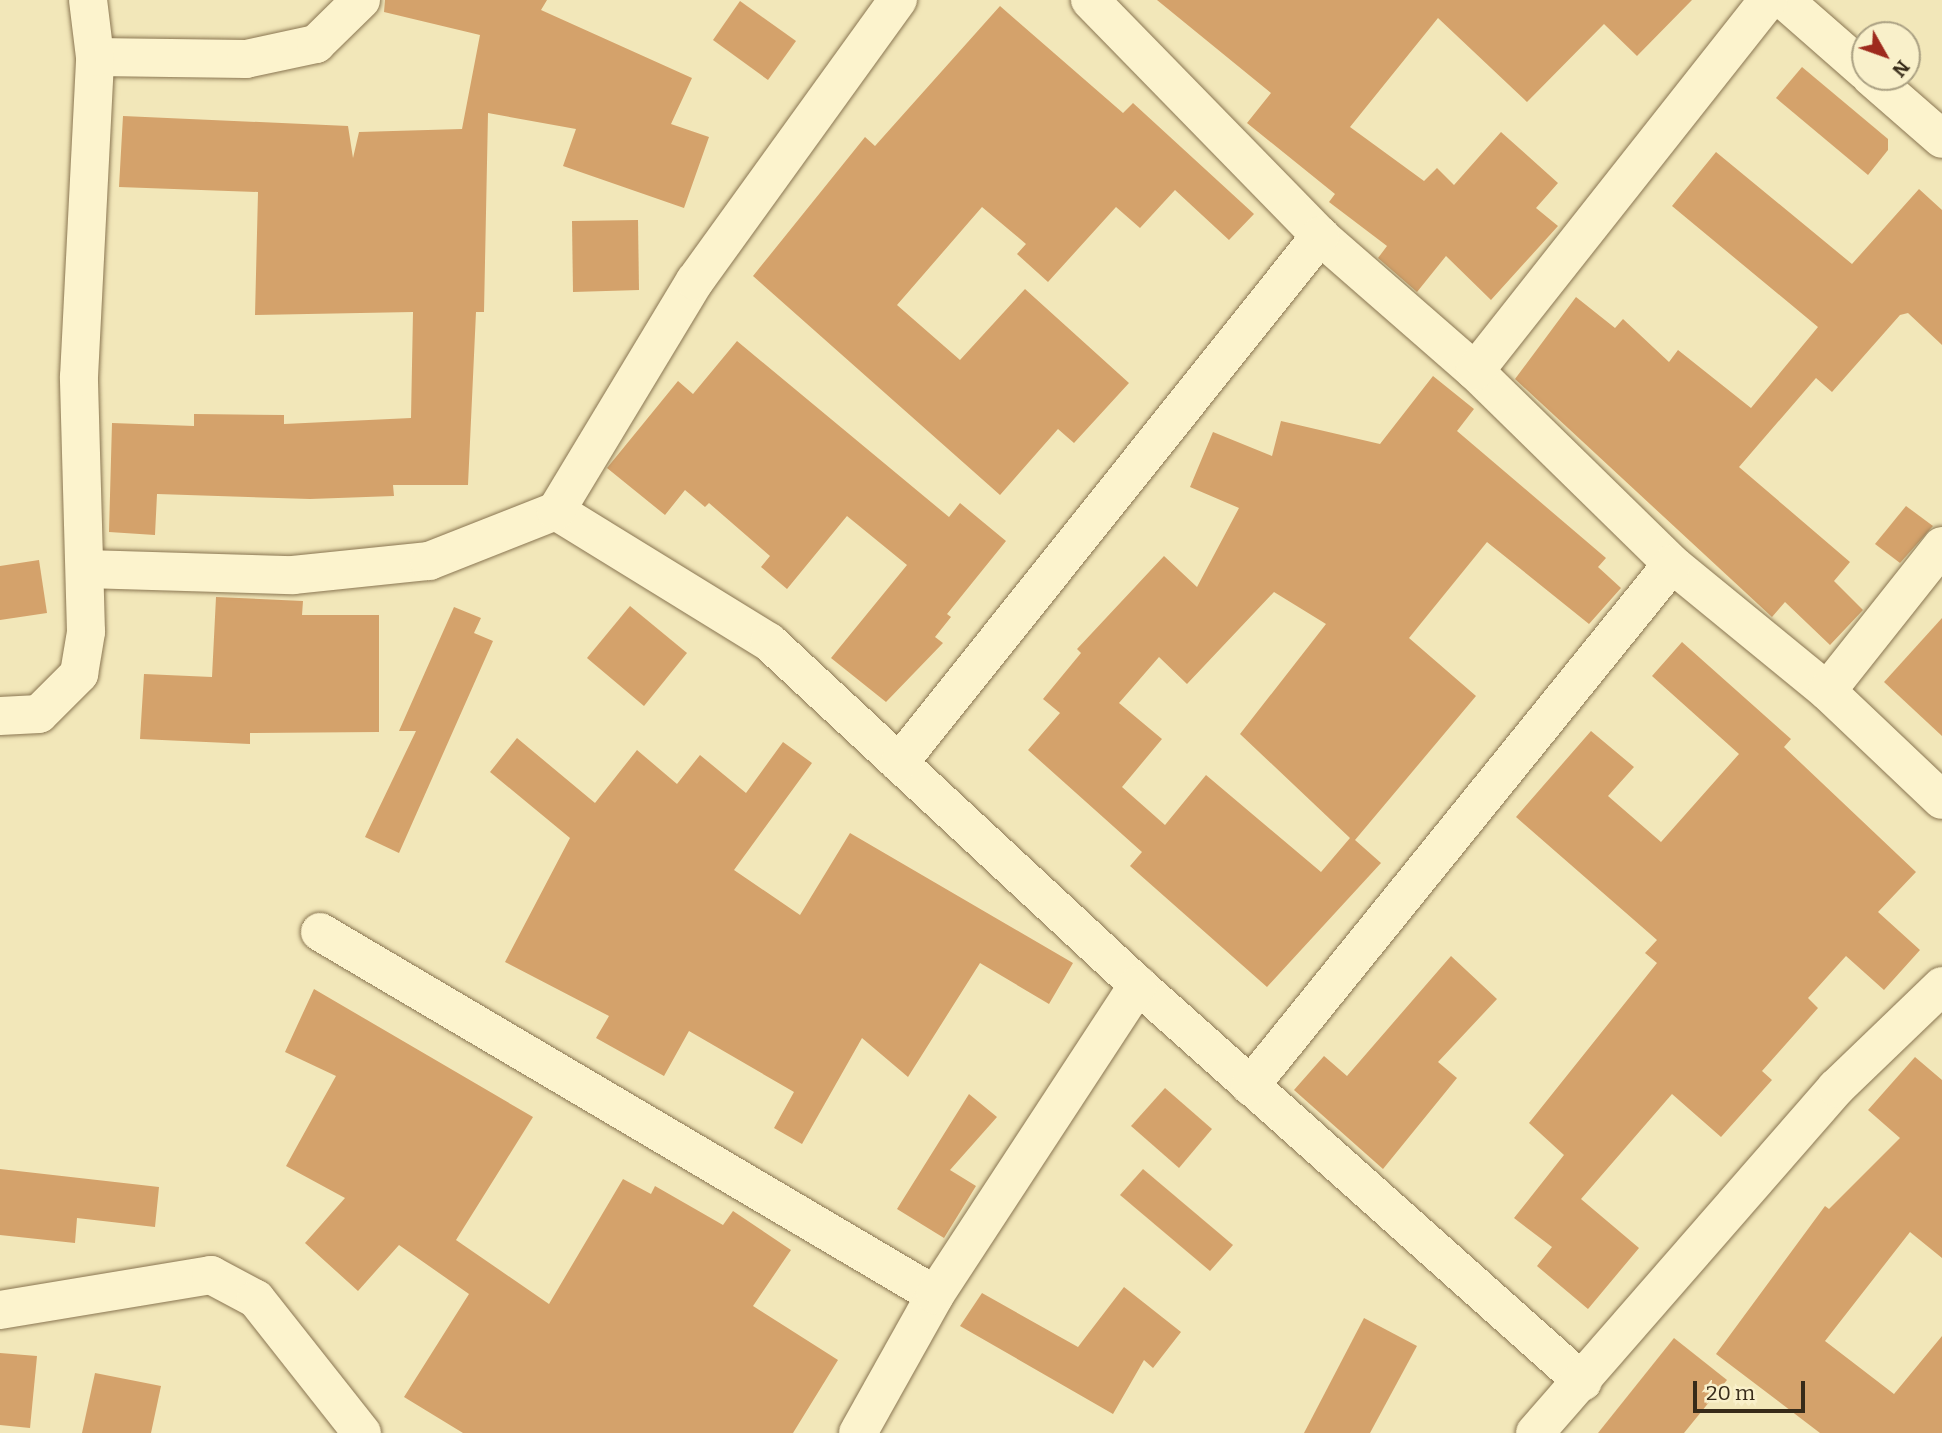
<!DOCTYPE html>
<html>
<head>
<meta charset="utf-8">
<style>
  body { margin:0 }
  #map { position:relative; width:1942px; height:1433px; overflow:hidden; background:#f2e7b9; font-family:Bitter,serif }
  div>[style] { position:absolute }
  .building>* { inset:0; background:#d4a26b }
  .roads { filter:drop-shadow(0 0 2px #8a7652) drop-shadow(0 0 2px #8a7652) }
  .minor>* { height:38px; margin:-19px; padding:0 19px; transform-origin:19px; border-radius:19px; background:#fcf3cd }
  span { translate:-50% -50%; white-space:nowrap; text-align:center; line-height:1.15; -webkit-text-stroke:5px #f9f0ca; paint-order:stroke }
  .north { position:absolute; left:1851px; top:21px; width:70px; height:70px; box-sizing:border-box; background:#f9f0ca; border:2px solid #aba183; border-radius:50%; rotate:130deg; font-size:19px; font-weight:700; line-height:28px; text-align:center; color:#372b19 }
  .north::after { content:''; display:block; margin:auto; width:24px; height:32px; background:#9e2a1d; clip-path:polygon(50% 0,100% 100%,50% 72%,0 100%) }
  .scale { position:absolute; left:1693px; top:1381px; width:112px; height:32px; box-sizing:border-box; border:4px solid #372b19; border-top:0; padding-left:9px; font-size:21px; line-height:24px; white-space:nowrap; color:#372b19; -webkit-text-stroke:5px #f9f0ca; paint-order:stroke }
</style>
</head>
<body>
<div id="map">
  <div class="building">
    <i style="clip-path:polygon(385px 0,547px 0,541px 10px,692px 78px,671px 124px,709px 137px,684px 208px,563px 166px,576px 129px,488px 113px,484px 312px,476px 312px,468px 485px,393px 485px,394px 496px,310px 499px,157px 494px,155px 535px,109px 532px,112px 423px,194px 426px,194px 414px,284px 415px,284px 424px,411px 418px,413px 312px,255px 315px,258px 192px,119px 187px,123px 116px,348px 126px,353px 158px,359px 132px,462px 129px,480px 35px,384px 12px)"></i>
    <i style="clip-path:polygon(1157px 0,1692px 0,1637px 56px,1604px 24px,1527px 102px,1438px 18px,1350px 127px,1424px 181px,1437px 168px,1454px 185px,1501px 132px,1558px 183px,1536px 208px,1558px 226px,1491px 300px,1446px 256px,1417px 292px,1378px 258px,1387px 246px,1329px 202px,1335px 194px,1247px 123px,1271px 93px)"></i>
    <i style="clip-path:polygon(740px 1px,796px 41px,768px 80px,713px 40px)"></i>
    <i style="clip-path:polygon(1000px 6px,1123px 113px,1133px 103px,1254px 214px,1229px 240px,1175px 190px,1140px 228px,1116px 207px,1048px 282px,1017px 254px,1026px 244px,982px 207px,897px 305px,960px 360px,1025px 289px,1129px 383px,1074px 443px,1058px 429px,1000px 495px,753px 276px,865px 137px,875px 146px)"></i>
    <i style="clip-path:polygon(1802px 67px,1888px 139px,1888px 150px,1868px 175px,1776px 98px)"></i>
    <i style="clip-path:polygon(1716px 152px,1852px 264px,1919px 189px,1942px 210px,1942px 345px,1908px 313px,1900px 315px,1832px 392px,1816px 378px,1739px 467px,1850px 562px,1834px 581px,1863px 610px,1830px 645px,1785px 602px,1772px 617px,1515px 379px,1576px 297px,1615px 328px,1623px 319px,1669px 362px,1678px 350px,1751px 408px,1818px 327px,1672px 206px)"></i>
    <i style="clip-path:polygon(638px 220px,639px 290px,573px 292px,572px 221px)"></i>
    <i style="clip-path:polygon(737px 341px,949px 517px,960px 503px,1006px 541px,947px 614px,951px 617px,935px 637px,943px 643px,886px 702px,831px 658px,907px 565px,847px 516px,787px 589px,761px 567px,770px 556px,709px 503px,705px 507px,685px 490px,665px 515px,607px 468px,678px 381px,693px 394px)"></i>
    <i style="clip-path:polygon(evenodd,1433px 376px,1474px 409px,1457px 431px,1606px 558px,1598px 567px,1621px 588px,1589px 624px,1487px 542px,1409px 638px,1476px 696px,1355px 840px,1381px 863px,1267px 987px,1130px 866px,1142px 852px,1028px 750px,1060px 713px,1043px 699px,1081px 653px,1077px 649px,1164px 556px,1197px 587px,1239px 508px,1190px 487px,1213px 432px,1272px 456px,1281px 421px,1380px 444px,1433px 376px,1274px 592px,1326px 624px,1240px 734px,1350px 838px,1321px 872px,1206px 775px,1165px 825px,1122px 787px,1162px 739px,1119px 703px,1159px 657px,1187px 684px,1274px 592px)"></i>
    <i style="clip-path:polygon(1906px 506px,1933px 526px,1900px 563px,1875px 544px)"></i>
    <i style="clip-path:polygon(39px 560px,47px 613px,0 620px,0 566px)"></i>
    <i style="clip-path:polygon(216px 597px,303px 601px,302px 615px,379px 615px,379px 732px,250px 733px,250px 744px,140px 739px,144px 674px,212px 677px)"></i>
    <i style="clip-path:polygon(630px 606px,687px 653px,644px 706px,587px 658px)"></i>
    <i style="clip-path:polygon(454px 607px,481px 618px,474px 633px,493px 641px,399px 853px,365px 837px,416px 731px,399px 731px)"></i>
    <i style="clip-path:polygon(1942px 618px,1942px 736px,1884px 682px)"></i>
    <i style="clip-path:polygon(1682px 642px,1791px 739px,1784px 747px,1916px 872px,1878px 912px,1920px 950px,1884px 990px,1846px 956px,1808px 998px,1818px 1008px,1762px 1071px,1772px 1080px,1721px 1137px,1672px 1094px,1581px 1199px,1639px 1248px,1588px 1309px,1537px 1266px,1552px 1247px,1514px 1218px,1564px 1155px,1529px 1123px,1657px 963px,1645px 953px,1657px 940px,1516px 817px,1591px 731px,1634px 767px,1608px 796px,1661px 842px,1739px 754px,1652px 676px)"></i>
    <i style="clip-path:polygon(517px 738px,595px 803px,637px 750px,677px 784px,700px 755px,746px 793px,783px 742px,812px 763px,734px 870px,800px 915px,850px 833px,1073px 963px,1049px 1004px,980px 963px,908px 1077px,862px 1038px,802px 1144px,774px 1128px,794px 1092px,689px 1031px,664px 1076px,596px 1038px,609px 1016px,505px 962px,570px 838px,490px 772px)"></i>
    <i style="clip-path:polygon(1451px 956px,1497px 999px,1438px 1062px,1457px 1078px,1383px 1169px,1294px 1090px,1324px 1056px,1347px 1076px)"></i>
    <i style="clip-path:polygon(314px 989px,533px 1117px,456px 1240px,549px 1304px,623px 1179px,651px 1194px,655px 1186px,723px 1225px,733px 1211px,791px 1250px,753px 1306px,838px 1360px,793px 1433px,463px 1433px,404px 1397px,469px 1294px,399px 1245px,358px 1291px,305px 1243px,345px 1198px,286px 1166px,336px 1076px,285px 1052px)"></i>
    <i style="clip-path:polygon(1915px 1057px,1942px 1080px,1942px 1258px,1910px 1232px,1825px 1341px,1894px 1394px,1942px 1336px,1942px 1433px,1820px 1433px,1716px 1354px,1825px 1206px,1829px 1209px,1900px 1138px,1868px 1110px)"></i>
    <i style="clip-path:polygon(1165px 1088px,1212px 1129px,1179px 1168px,1131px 1126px)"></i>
    <i style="clip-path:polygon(969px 1094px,997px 1117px,950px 1170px,976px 1186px,944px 1238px,897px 1209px)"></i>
    <i style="clip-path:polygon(0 1169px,159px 1187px,155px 1227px,77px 1218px,75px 1243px,0 1235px)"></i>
    <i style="clip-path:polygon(1143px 1169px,1233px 1245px,1210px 1271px,1120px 1195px)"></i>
    <i style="clip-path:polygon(1124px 1287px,1181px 1332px,1153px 1368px,1144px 1360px,1113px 1414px,960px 1326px,982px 1293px,1078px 1347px)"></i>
    <i style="clip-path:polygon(1364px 1318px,1417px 1346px,1370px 1433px,1304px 1433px)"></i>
    <i style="clip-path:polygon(1674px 1338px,1727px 1380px,1684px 1433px,1598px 1433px)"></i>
    <i style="clip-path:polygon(0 1353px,37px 1356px,30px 1428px,0 1425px)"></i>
    <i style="clip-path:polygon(95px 1373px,161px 1386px,151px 1433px,82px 1433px)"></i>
  </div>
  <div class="roads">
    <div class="minor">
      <i style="left:1090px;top:0;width:330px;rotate:45.7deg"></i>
      <i style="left:1320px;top:236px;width:206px;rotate:41.1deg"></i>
      <i style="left:1475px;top:371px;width:276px;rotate:44.4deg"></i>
      <i style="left:1672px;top:564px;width:200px;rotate:39.3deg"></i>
      <i style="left:1827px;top:691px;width:158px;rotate:43.5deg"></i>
      <i style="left:1784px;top:0;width:108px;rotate:41.2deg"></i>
      <i style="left:95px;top:57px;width:151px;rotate:0.8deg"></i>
      <i style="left:246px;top:59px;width:72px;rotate:-12.1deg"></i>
      <i style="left:316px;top:44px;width:63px;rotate:-44.4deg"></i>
      <i style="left:1871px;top:77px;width:94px;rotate:41.1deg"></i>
      <i style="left:1475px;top:371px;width:473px;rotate:-51.7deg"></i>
      <i style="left:556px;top:511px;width:250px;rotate:31.6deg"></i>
      <i style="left:769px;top:642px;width:504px;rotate:42.91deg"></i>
      <i style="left:1138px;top:985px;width:596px;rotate:41.74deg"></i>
      <i style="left:86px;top:569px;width:207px;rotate:1.7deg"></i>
      <i style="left:293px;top:575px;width:137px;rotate:-5.9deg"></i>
      <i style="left:429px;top:561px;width:136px;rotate:-21.5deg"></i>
      <i style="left:556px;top:511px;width:269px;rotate:-58.9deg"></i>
      <i style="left:695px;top:281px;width:347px;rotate:-54.2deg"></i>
      <i style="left:1827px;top:691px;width:185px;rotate:-51.6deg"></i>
      <i style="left:0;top:716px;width:39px;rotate:-3deg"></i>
      <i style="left:39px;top:714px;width:57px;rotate:-45deg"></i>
      <i style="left:79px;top:674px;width:43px;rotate:-80.5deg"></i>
      <i style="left:86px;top:632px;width:255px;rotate:-91.6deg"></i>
      <i style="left:79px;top:377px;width:320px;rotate:-87.1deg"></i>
      <i style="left:95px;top:57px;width:57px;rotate:-97deg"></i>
      <i style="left:899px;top:763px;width:675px;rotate:-51.38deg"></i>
      <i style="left:320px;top:932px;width:714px;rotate:30.55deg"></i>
      <i style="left:1250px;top:1086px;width:671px;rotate:-51.05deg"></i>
      <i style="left:0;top:1310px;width:214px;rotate:-9.4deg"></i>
      <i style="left:211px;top:1275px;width:51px;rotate:28.1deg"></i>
      <i style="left:256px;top:1299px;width:171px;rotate:51.7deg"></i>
      <i style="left:858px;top:1433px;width:158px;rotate:-60.8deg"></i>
      <i style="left:935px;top:1295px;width:371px;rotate:-56.8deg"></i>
      <i style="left:1535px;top:1433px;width:458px;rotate:-48.9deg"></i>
      <i style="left:1836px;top:1088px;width:147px;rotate:-43.9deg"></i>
    </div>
  </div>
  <div class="north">N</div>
  <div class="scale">20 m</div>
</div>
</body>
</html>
